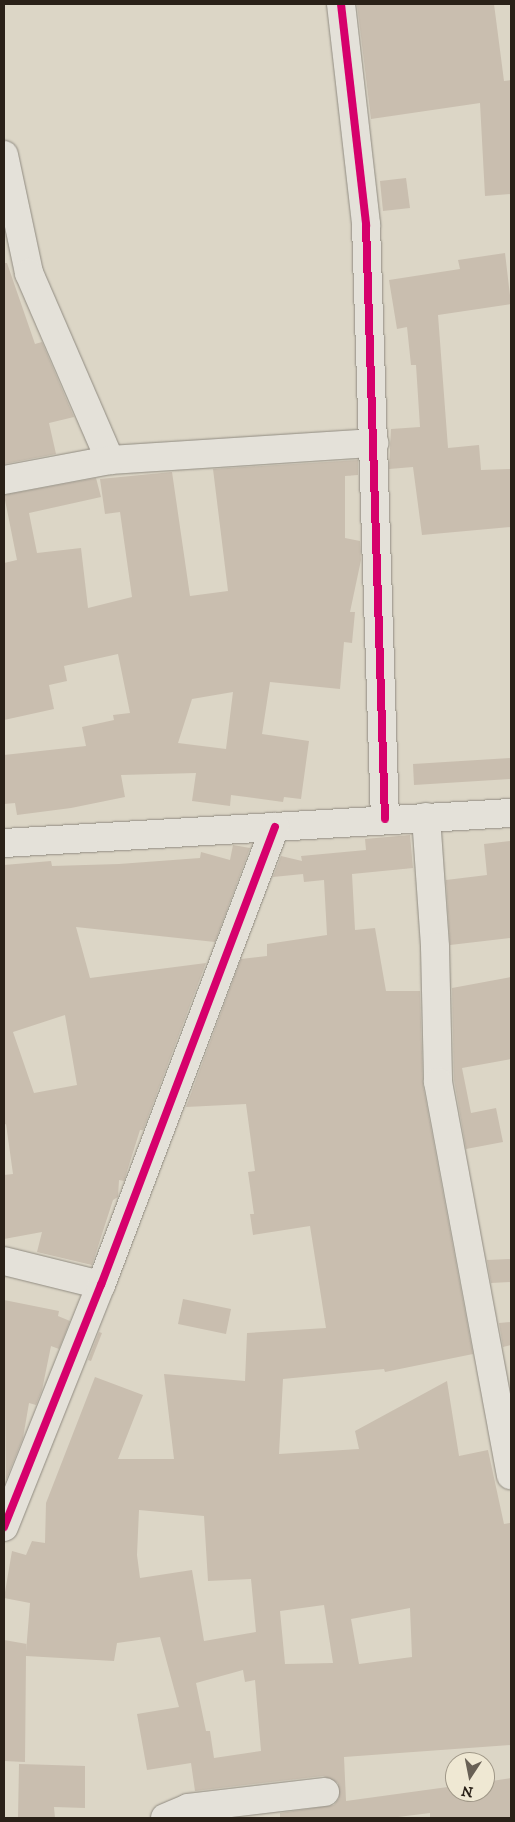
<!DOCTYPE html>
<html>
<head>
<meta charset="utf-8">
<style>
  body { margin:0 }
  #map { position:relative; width:515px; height:1822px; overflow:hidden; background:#dcd6c6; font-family:"IM FELL DW Pica",serif }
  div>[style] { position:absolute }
  .building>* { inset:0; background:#c9beaf }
  .roads { filter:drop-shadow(0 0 1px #908b81) drop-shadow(0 0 1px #908b81) }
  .street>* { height:28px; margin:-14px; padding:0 14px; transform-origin:14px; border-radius:14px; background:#e4e1d9 }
  .cycleway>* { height:8px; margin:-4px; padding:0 4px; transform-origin:4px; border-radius:4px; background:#d6006c }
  span { translate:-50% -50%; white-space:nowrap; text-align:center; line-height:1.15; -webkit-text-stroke:4px #efe8d3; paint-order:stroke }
  .frame { position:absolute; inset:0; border:5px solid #2a2118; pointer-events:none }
  .north { position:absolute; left:445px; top:1752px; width:50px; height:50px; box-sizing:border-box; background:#efe8d3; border:1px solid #a09888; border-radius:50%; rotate:191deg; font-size:14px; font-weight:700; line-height:20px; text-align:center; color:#2a2118 }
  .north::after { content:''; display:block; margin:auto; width:18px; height:22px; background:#686055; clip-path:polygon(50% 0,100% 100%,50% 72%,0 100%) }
</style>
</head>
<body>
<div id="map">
  <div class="building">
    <i style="clip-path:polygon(357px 4px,494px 4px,504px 81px,511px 80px,511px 194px,485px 196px,480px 103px,371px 119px)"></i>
    <i style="clip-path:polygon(406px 178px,410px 208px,383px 211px,380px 181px)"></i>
    <i style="clip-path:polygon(505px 253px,511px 304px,438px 315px,448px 448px,479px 445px,481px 470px,511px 469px,511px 527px,422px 535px,413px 467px,389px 469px,391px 429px,420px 427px,416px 365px,411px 365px,407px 327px,397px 329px,389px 280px,460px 269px,458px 260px)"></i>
    <i style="clip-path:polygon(4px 263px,7px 263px,35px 344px,42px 342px,74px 417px,49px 423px,56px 454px,4px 464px)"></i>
    <i style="clip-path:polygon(evenodd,358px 460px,358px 475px,345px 476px,345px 538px,360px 541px,361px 560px,350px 612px,355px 612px,352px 643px,344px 642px,340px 689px,270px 682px,262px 734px,309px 741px,301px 799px,284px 797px,283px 802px,231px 795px,230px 806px,192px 801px,196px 773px,121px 775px,125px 797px,71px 808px,17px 815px,15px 803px,4px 804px,4px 755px,86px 746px,82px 727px,114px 720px,113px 715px,130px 713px,118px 654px,64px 666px,67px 681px,49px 685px,54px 709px,4px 720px,4px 563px,17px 560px,4px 495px,96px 478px,101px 497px,29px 513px,37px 553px,81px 548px,88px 608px,132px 597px,120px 512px,105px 514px,100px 479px,172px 472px,190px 596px,228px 591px,213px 469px,358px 460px,233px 692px,226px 749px,178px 743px,192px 699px,233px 692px)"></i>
    <i style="clip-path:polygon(511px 758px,511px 779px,414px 785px,413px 764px)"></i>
    <i style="clip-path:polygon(evenodd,410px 835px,413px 868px,352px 874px,355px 930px,375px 928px,386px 991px,420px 991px,423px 1085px,473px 1354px,385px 1372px,384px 1369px,283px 1379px,279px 1454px,359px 1449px,355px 1431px,447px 1381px,459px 1456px,488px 1450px,504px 1524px,510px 1523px,511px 1745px,344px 1757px,346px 1801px,455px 1786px,455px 1792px,485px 1792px,485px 1782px,511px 1778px,511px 1818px,430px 1818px,430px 1813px,390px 1818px,280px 1818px,280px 1813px,334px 1805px,339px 1798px,338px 1783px,323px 1776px,195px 1791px,191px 1763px,147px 1770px,137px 1714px,179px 1707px,160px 1637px,117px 1643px,114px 1661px,26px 1656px,25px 1762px,4px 1761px,4px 1640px,27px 1644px,26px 1652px,30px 1603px,4px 1598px,12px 1551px,26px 1555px,32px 1541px,45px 1543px,46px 1503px,95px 1377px,143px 1395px,118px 1459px,174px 1459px,164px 1374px,245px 1381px,247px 1333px,326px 1328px,310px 1226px,253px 1235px,250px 1214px,254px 1214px,248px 1172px,255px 1171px,246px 1104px,186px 1107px,241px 959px,267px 956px,267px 944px,327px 935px,324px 880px,304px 882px,303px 874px,273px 877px,281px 856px,302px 861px,301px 856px,366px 850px,365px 839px,410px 835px,139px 1510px,204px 1516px,208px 1581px,251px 1579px,256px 1632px,204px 1641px,192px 1570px,140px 1578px,137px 1555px,139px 1510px,410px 835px,324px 1605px,333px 1663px,285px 1664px,280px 1611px,324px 1605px,410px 835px,410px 1608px,412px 1657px,359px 1664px,351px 1619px,410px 1608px,410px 835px,243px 1670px,245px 1682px,255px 1680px,261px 1751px,214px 1758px,210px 1731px,206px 1731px,196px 1683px,243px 1670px)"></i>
    <i style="clip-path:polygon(511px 841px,511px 938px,450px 945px,446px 880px,487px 875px,484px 844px)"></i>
    <i style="clip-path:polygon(evenodd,233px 845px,250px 848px,215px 942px,76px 927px,90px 978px,206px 963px,143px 1130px,140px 1130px,124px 1181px,119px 1180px,118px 1197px,113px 1200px,92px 1265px,37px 1252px,42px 1232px,4px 1239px,4px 1175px,13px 1174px,6px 1124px,4px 1125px,4px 865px,51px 861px,52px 866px,119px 864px,200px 858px,201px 852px,230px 860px,233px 845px,65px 1015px,77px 1085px,34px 1093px,13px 1032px,65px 1015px)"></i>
    <i style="clip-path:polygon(511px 977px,511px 1059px,462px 1068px,471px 1113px,496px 1108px,503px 1142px,466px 1149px,454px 1080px,452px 988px)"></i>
    <i style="clip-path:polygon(511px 1259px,511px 1282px,491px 1283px,487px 1260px)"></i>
    <i style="clip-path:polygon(183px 1299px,231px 1309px,226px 1334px,178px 1324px)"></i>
    <i style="clip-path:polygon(4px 1300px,59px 1311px,58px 1316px,70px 1321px,59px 1349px,51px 1346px,42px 1390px,36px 1405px,29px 1403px,23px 1438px,6px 1480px)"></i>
    <i style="clip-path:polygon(511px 1322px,511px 1345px,503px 1347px,499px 1323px)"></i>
    <i style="clip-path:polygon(99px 1332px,102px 1333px,91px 1361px,88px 1360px)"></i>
    <i style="clip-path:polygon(19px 1764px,85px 1766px,85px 1808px,54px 1807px,55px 1818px,18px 1818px)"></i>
  </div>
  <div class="roads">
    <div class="street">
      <i style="left:341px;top:4px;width:222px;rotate:83.5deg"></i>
      <i style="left:366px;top:225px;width:594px;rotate:88.17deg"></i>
      <i style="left:4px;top:155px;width:121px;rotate:78deg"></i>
      <i style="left:29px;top:273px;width:204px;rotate:66.6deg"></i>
      <i style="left:110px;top:460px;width:265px;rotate:-3.7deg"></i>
      <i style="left:4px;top:480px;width:108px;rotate:-10.7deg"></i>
      <i style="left:426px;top:817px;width:130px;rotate:86deg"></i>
      <i style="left:435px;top:947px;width:135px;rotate:88.7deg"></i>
      <i style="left:438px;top:1082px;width:400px;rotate:79.5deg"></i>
      <i style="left:4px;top:843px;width:508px;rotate:-3.39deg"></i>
      <i style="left:4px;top:1261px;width:100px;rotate:13.9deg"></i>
      <i style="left:4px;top:1527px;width:261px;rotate:-68.2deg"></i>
      <i style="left:101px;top:1285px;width:490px;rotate:-69.2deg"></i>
      <i style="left:165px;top:1818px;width:25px;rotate:-23deg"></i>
      <i style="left:188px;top:1808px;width:138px;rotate:-6.7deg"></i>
    </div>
  </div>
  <div class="cycleway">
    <i style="left:341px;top:4px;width:222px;rotate:83.5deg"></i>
    <i style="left:366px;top:225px;width:594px;rotate:88.17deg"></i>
    <i style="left:4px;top:1527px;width:261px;rotate:-68.2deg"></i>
    <i style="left:101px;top:1285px;width:490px;rotate:-69.2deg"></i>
  </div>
  <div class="frame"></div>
  <div class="north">N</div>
</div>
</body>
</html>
